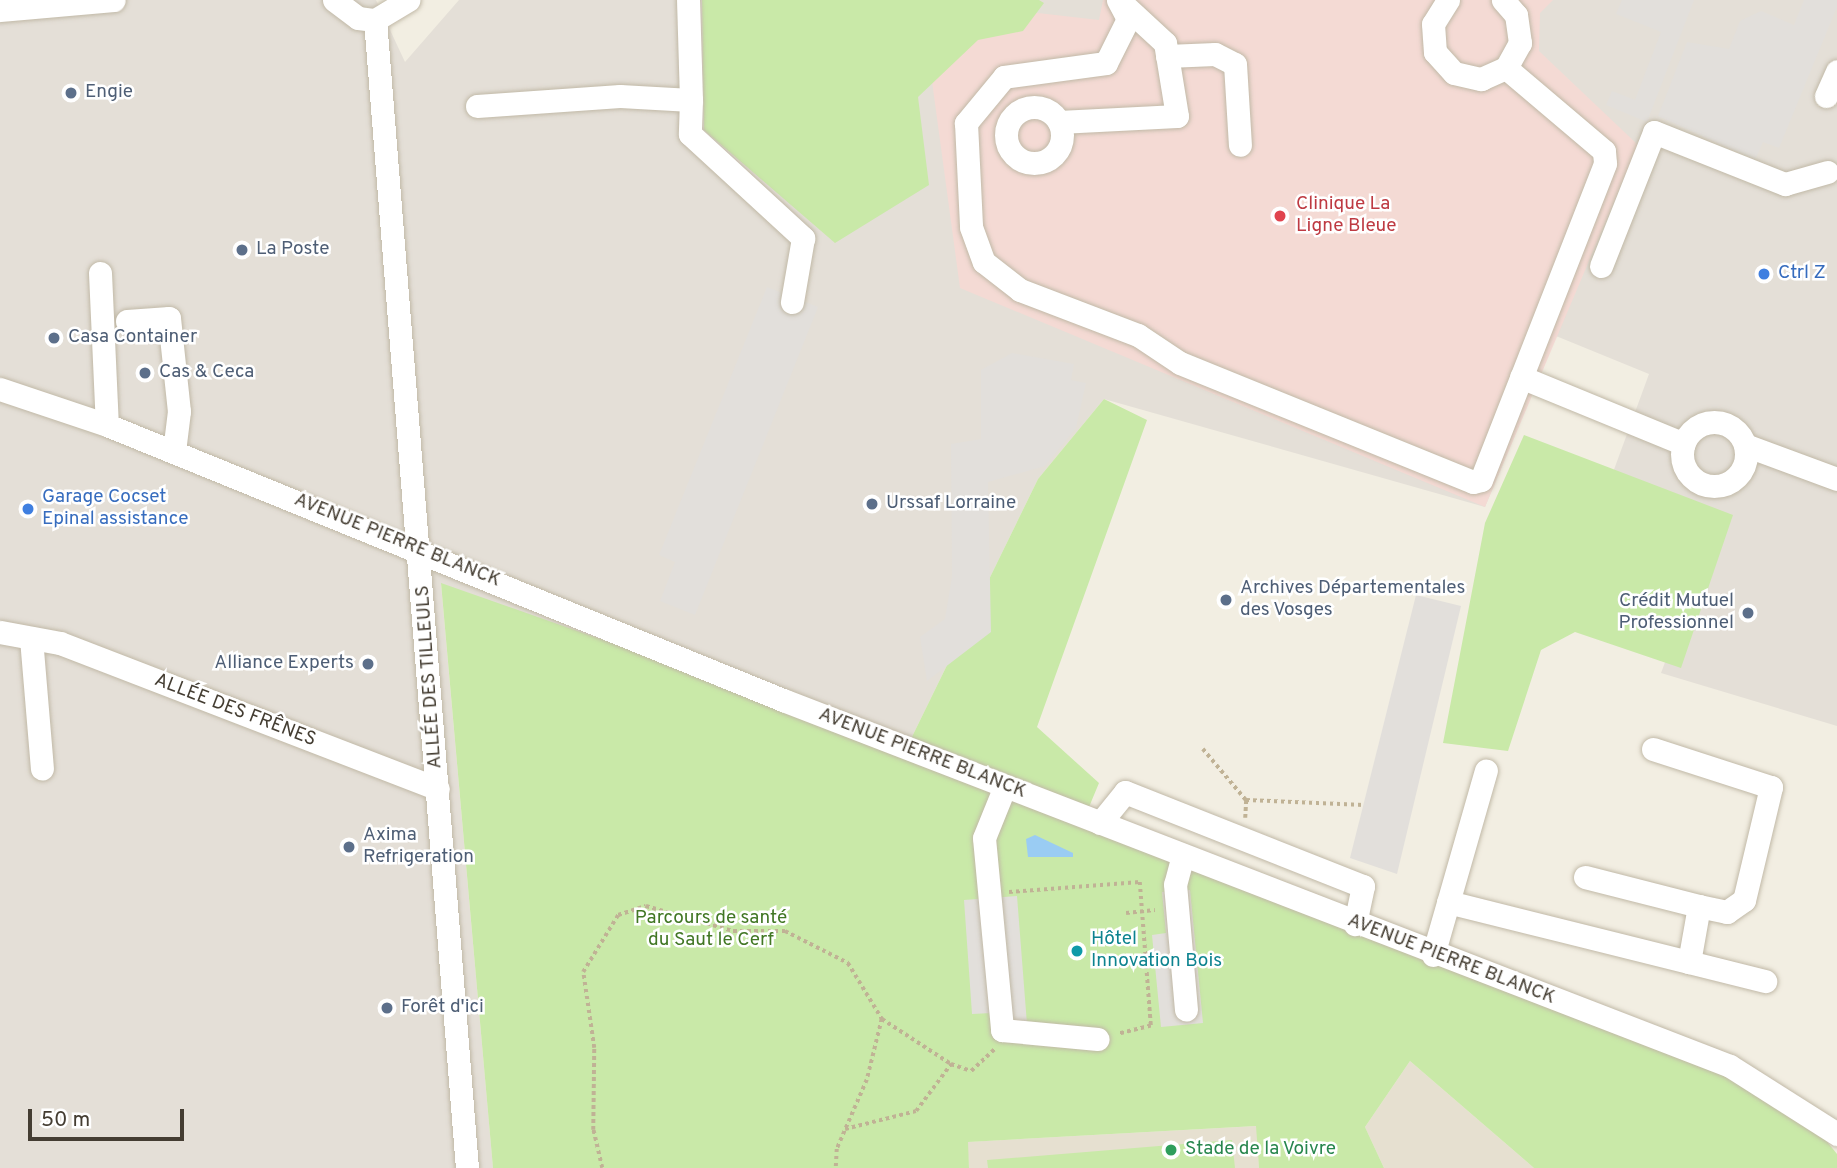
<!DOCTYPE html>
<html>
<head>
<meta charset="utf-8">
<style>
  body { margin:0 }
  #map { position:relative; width:1837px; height:1168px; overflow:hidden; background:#f2eee2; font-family:Overpass,sans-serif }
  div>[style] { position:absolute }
  .residential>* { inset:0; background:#e6e0d0 }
  .industrial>* { inset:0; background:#e4dfd7 }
  .medical>* { inset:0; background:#f4dad4 }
  .green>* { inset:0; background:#c9e9a8 }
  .parking>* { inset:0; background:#e2dfdb }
  .water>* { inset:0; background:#9accf3 }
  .path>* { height:3.5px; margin-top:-1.75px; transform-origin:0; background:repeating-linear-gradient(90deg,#c0b295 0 3.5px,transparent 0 7px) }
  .roads { filter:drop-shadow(0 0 2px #c1b9a7) drop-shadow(0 0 2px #c1b9a7) }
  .minor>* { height:23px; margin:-11.5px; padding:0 11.5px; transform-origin:11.5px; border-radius:11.5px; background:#fff }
  .minor>.ring { margin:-11.5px; padding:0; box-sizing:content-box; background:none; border:23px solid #fff; border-radius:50% }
  .dots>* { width:19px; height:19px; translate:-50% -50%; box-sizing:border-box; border:4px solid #fff; border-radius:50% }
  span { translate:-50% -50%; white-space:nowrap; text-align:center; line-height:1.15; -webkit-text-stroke:5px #fff; paint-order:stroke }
  .service-label { font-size:19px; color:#4e5e75 }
  .left { translate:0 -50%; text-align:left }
  .right { translate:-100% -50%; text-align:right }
  .health-label { font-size:19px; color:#be3a42 }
  .shop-label { font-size:19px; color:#366cbe }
  .street-label { font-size:19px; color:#443d32 }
  .park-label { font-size:19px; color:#417724 }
  .culture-label { font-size:19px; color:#0d838f }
  .leisure-label { font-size:19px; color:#27864d }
  .scale { position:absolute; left:28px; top:1109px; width:156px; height:32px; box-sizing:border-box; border:4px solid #443d32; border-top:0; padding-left:9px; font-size:21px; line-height:24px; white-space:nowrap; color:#443d32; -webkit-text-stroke:5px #fff; paint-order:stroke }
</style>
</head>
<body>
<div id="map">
  <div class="residential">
    <i style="clip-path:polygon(1410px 1061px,1534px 1168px,1384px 1168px,1365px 1127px)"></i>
    <i style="clip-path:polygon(1257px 1126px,1259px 1168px,969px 1168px,967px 1142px)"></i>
  </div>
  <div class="industrial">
    <i style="clip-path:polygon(0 0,376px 0,405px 62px,459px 0,1837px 0,1837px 726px,1661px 673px,1717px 524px,1608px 486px,1649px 374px,1556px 336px,1485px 507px,1104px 399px,1038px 479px,907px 747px,441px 584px,493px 1168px,0 1168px)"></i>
  </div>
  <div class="medical">
    <i style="clip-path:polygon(1103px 0,1553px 0,1540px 13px,1539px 51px,1638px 145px,1485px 507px,960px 288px,931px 74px,1004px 9px,1099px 20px)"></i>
  </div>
  <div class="green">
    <i style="clip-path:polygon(702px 0,1039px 0,1044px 3px,1023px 31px,978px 40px,918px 97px,929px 185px,835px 243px,704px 130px)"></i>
    <i style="clip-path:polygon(1104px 399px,1147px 420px,1037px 727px,1099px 783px,1084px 819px,1641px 1026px,1811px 1122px,1837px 1154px,1837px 1168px,1534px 1168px,1410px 1061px,1365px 1127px,1384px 1168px,1259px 1168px,1256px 1126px,968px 1142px,969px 1168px,493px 1168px,441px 583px,907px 747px,1038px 479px)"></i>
    <i style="clip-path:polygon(1524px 435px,1733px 515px,1681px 668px,1575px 632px,1541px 650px,1508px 751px,1443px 743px,1485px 523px)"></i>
    <i style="clip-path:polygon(1232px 1140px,1235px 1168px,988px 1168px,987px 1160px)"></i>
  </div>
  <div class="parking">
    <i style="clip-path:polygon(1622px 0,1694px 0,1647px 122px,1606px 105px,1612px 91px,1635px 100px,1661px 32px,1616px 14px)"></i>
    <i style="clip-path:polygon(1804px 0,1837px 0,1837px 7px,1779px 148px,1763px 142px,1755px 160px,1658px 116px,1687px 42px,1729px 49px,1740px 21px,1761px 11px,1794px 25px)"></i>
    <i style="clip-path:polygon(767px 287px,818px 307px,695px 615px,660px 601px,675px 562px,659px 555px)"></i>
    <i style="clip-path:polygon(1012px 353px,1074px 364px,1071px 380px,1086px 383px,1076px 428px,1045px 466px,988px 482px,991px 632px,927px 681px,920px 637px,945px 619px,952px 576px,951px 444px,981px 439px,981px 370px)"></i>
    <i style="clip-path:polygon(1416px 595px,1461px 606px,1397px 874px,1350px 858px)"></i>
    <i style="clip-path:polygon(1190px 890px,1203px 1023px,1161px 1027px,1152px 935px,1166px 933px,1162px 892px)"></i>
    <i style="clip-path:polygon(1017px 896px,1028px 1037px,994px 1039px,992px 1013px,972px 1014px,964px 900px)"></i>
  </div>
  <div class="water">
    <i style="clip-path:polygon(1035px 835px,1073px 853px,1073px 857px,1028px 857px,1026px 839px)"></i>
  </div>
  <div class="path">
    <i style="left:1203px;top:749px;width:67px;rotate:49.9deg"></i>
    <i style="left:1246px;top:800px;width:118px;rotate:2.4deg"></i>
    <i style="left:1245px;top:818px;width:18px;rotate:-87deg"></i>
    <i style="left:1009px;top:892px;width:131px;rotate:-4.4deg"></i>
    <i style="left:1140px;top:882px;width:144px;rotate:85.6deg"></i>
    <i style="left:1151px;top:1026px;width:34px;rotate:166deg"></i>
    <i style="left:1126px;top:913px;width:29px;rotate:-6deg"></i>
    <i style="left:882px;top:1019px;width:82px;rotate:33.1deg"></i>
    <i style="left:845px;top:1129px;width:73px;rotate:-14.2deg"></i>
    <i style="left:916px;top:1111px;width:59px;rotate:-53.3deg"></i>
    <i style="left:951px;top:1064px;width:21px;rotate:19deg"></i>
    <i style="left:971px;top:1071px;width:33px;rotate:-43deg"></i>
    <i style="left:602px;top:1168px;width:39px;rotate:-103deg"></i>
    <i style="left:593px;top:1130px;width:82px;rotate:-89.3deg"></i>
    <i style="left:594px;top:1048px;width:77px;rotate:-98.2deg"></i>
    <i style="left:583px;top:972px;width:67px;rotate:-58.4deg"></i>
    <i style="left:618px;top:915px;width:29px;rotate:-18deg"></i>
    <i style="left:646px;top:906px;width:91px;rotate:16deg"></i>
    <i style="left:733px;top:931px;width:52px"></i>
    <i style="left:785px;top:931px;width:71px;rotate:26.9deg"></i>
    <i style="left:848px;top:963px;width:66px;rotate:58.7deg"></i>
    <i style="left:882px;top:1019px;width:63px;rotate:103.8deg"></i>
    <i style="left:867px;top:1080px;width:75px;rotate:113.5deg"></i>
    <i style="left:837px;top:1149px;width:19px;rotate:93deg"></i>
  </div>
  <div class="roads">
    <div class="minor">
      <i style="left:334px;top:0;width:30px;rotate:37deg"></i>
      <i style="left:358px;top:18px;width:17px;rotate:7deg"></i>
      <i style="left:375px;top:20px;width:39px;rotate:-31deg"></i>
      <i style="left:1118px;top:0;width:21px;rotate:62deg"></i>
      <i style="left:1128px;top:19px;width:49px;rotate:116.6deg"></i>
      <i style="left:1106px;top:63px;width:103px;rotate:172.2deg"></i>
      <i style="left:1004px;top:77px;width:60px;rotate:129.6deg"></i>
      <i style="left:966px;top:123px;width:104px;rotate:87.2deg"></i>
      <i style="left:971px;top:227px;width:37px;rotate:70deg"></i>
      <i style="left:984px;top:262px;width:46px;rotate:37.9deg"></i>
      <i style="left:1020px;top:290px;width:126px;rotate:20.9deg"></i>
      <i style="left:1138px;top:335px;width:50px;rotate:33.7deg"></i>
      <i style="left:1180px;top:363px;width:316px;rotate:22.1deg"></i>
      <i style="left:1473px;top:482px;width:8px;rotate:-14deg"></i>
      <i style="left:1481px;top:480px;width:340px;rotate:-68.6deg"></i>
      <i style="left:1605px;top:163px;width:12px;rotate:-95deg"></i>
      <i style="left:1604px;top:151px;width:128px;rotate:-139.7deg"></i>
      <i style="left:1448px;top:0;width:28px;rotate:122deg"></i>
      <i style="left:1433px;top:24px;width:28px;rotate:86deg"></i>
      <i style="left:1435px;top:52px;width:28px;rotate:48deg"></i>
      <i style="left:1454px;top:73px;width:28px;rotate:13deg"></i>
      <i style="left:1481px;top:79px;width:27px;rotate:-24deg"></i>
      <i style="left:1506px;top:68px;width:29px;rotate:-61deg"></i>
      <i style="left:1520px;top:43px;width:28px;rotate:-98deg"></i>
      <i style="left:1516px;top:15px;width:20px;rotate:-131deg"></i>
      <i style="left:0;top:10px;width:114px;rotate:-5deg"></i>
      <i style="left:375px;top:20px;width:1152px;rotate:85.42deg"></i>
      <i style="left:1167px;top:56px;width:48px;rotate:-2.4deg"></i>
      <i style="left:1215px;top:54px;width:22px;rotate:27deg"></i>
      <i style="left:1235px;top:64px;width:81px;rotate:86.5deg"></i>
      <i style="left:1826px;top:96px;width:27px;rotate:-66deg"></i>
      <i style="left:691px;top:100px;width:34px;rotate:92deg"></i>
      <i style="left:690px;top:134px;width:154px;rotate:42.6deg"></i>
      <i style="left:803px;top:238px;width:65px;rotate:99.8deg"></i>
      <i style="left:477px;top:106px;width:143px;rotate:-4deg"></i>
      <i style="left:620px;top:96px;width:71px;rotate:3.2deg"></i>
      <i style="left:691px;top:100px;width:100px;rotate:-91.7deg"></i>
      <i class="ring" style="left:1006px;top:107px;width:33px;height:33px"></i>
      <i style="left:1059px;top:122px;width:118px;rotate:-2.9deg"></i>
      <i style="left:1177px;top:116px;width:74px;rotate:-99.3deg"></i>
      <i style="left:1165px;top:43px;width:53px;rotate:-137.3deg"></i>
      <i style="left:1601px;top:266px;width:144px;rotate:-68.4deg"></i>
      <i style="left:1654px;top:132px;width:141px;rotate:21.7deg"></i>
      <i style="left:1785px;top:184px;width:44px;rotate:-15.9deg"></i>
      <i style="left:100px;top:273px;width:152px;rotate:87.4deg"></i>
      <i style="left:127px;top:321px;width:42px;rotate:-4.1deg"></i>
      <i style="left:169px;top:318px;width:94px;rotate:83.9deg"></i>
      <i style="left:179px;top:411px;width:41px;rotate:97deg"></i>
      <i style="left:1521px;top:377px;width:176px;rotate:22.3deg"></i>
      <i style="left:0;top:389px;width:113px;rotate:18.6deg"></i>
      <i style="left:107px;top:425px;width:730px;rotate:22.14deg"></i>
      <i style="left:783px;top:700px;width:1015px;rotate:21.13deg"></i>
      <i style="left:1730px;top:1066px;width:127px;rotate:32.4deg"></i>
      <i class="ring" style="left:1682px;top:422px;width:41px;height:41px"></i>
      <i style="left:1745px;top:445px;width:98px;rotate:20.3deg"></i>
      <i style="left:0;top:632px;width:61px;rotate:10.4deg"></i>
      <i style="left:60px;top:643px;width:405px;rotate:21.1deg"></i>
      <i style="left:31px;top:638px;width:131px;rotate:85.2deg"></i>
      <i style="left:1653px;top:749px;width:124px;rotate:17.9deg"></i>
      <i style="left:1771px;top:787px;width:116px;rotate:103.4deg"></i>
      <i style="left:1744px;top:900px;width:21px;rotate:145deg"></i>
      <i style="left:1727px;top:912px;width:29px;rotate:-168deg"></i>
      <i style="left:1005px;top:786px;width:56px;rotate:112deg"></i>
      <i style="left:984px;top:838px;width:193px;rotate:84.6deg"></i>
      <i style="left:1002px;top:1030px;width:96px;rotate:5.4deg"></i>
      <i style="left:1100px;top:823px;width:40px;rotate:-51deg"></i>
      <i style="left:1125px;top:792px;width:256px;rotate:21.6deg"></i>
      <i style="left:1363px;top:886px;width:39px;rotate:102deg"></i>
      <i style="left:1183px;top:855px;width:30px;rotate:105deg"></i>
      <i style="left:1175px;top:884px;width:126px;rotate:85deg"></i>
      <i style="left:1585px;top:877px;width:118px;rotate:14.3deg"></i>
      <i style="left:1699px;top:906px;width:57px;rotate:100.1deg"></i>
      <i style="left:1448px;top:902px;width:327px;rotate:14deg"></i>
      <i style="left:1433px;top:955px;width:192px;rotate:-74deg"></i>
    </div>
  </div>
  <div class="dots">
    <i style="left:71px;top:93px;background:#5c6f8a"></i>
    <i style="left:1280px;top:216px;background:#e0444e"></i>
    <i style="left:242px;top:250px;background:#5c6f8a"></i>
    <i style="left:1764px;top:274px;background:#3f7fe0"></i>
    <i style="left:54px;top:338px;background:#5c6f8a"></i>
    <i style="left:145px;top:373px;background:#5c6f8a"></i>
    <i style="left:872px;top:504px;background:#5c6f8a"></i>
    <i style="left:28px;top:509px;background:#3f7fe0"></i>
    <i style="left:1226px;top:600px;background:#5c6f8a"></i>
    <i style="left:1748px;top:613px;background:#5c6f8a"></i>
    <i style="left:368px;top:664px;background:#5c6f8a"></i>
    <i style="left:349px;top:847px;background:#5c6f8a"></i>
    <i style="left:1077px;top:951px;background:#0f9aa8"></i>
    <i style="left:387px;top:1008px;background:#5c6f8a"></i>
    <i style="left:1171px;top:1150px;background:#2e9e5b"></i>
  </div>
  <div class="service-label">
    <span class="left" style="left:85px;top:93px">Engie</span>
    <span class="left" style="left:256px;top:250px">La Poste</span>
    <span class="left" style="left:68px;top:338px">Casa Container</span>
    <span class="left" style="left:159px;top:373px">Cas &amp; Ceca</span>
    <span class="left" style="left:886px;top:504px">Urssaf Lorraine</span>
    <span class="left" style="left:1240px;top:600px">Archives Départementales<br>des Vosges</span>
    <span class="right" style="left:1734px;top:613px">Crédit Mutuel<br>Professionnel</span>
    <span class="right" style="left:354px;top:664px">Alliance Experts</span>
    <span class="left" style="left:363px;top:847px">Axima<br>Refrigeration</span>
    <span class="left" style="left:401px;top:1008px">Forêt d'ici</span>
  </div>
  <div class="health-label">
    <span class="left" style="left:1296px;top:216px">Clinique La<br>Ligne Bleue</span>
  </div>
  <div class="shop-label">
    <span class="left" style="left:1778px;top:274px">Ctrl Z</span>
    <span class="left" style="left:42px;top:509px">Garage Cocset<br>Epinal assistance</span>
  </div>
  <div class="street-label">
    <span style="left:397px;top:541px;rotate:22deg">AVENUE PIERRE BLANCK</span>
    <span style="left:430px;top:677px;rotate:-94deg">ALLÉE DES TILLEULS</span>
    <span style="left:235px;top:711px;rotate:21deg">ALLÉE DES FRÊNES</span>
    <span style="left:922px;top:754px;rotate:21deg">AVENUE PIERRE BLANCK</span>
    <span style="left:1451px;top:960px;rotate:21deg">AVENUE PIERRE BLANCK</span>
  </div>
  <div class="park-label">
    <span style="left:711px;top:930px">Parcours de santé<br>du Saut le Cerf</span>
  </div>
  <div class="culture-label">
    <span class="left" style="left:1091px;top:951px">Hôtel<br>Innovation Bois</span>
  </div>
  <div class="leisure-label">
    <span class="left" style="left:1185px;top:1150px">Stade de la Voivre</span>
  </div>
  <div class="scale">50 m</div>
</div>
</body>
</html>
